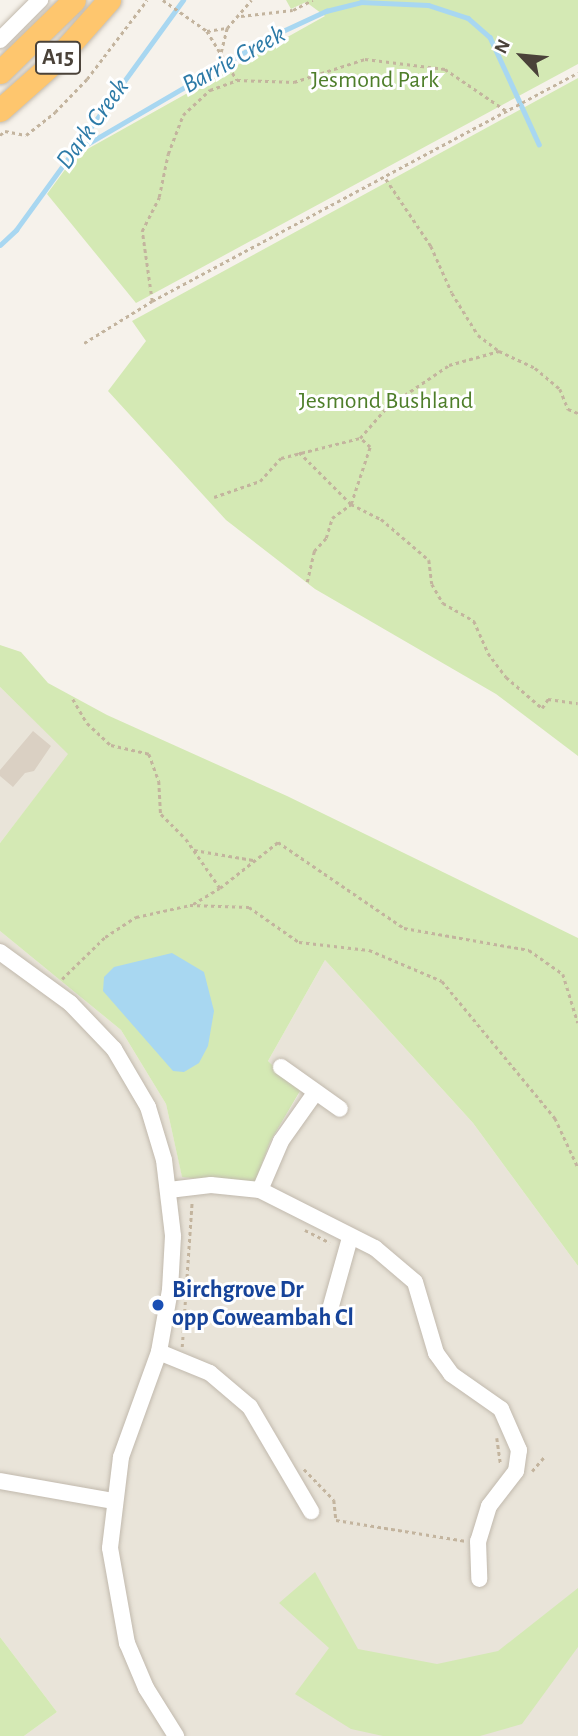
<!DOCTYPE html>
<html>
<head>
<meta charset="utf-8">
<style>
  body { margin:0 }
  #map { position:relative; width:578px; height:1736px; overflow:hidden; background:#f6f2eb; font-family:"Alegreya Sans",sans-serif }
  div>[style] { position:absolute }
  .residential>* { inset:0; background:#e9e4d9 }
  .green>* { inset:0; background:#d4e9b4 }
  .water>* { inset:0; background:#a8d7f1 }
  .stream>* { height:4.5px; margin:-2.25px; padding:0 2.25px; transform-origin:2.25px; border-radius:2.25px; background:#a8d7f1 }
  .building>* { inset:0; background:#dad0c3 }
  .path>* { height:2.5px; margin-top:-1.25px; transform-origin:0; background:repeating-linear-gradient(90deg,#c3b49e 0 3.5px,transparent 0 7px) }
  .roads { filter:drop-shadow(0 0 2px #c1b9ad) drop-shadow(0 0 2px #c1b9ad) }
  .minor>* { height:16px; margin:-8px; padding:0 8px; transform-origin:8px; border-radius:8px; background:#fff }
  .highway>* { height:23px; margin:-11.5px; padding:0 11.5px; transform-origin:11.5px; border-radius:11.5px; background:#fec66e }
  .dots>* { width:19px; height:19px; translate:-50% -50%; box-sizing:border-box; border:4px solid #fff; border-radius:50% }
  span { translate:-50% -50%; white-space:nowrap; text-align:center; line-height:1.15; -webkit-text-stroke:6px #fff; paint-order:stroke }
  .shield-label span { padding:2px 5px; background:#fff; border:2px solid; border-radius:5px; -webkit-text-stroke-width:0 }
  .shield-label { font-size:23px; color:#4a4239; font-weight:700 }
  .park-label { font-size:24px; color:#4e7e2a }
  .transit-label { font-size:24px; color:#164399; font-weight:700 }
  .left { translate:0 -50%; text-align:left }
  .water-label { font-size:26px; color:#2c7aa7; font-style:italic }
  .north { position:absolute; left:487px; top:21px; width:70px; height:70px; -webkit-text-stroke:5px #fff; paint-order:stroke; rotate:296deg; font-size:19px; font-weight:700; line-height:28px; text-align:center; color:#4a4239 }
  .north::after { content:''; display:block; margin:auto; width:24px; height:32px; background:#4a4239; clip-path:polygon(50% 0,100% 100%,50% 72%,0 100%) }
</style>
</head>
<body>
<div id="map">
  <div class="residential">
    <i style="clip-path:polygon(0 687px,69px 754px,0 843px)"></i>
    <i style="clip-path:polygon(0 931px,121px 1030px,166px 1104px,182px 1176px,254px 1184px,270px 1142px,300px 1092px,268px 1061px,325px 960px,473px 1123px,578px 1266px,578px 1736px,24px 1736px,57px 1712px,0 1637px)"></i>
  </div>
  <div class="green">
    <i style="clip-path:polygon(286px 0,578px 0,578px 64px,136px 303px,47px 194px,75px 156px,325px 16px,306px 2px,291px 9px)"></i>
    <i style="clip-path:polygon(578px 78px,578px 756px,496px 694px,315px 589px,226px 520px,108px 391px,146px 341px,132px 321px)"></i>
    <i style="clip-path:polygon(0 645px,21px 652px,48px 683px,107px 715px,287px 796px,578px 938px,578px 1266px,473px 1123px,325px 960px,268px 1061px,300px 1091px,270px 1142px,254px 1185px,182px 1177px,166px 1104px,121px 1030px,0 931px,0 843px,68px 754px,0 687px)"></i>
    <i style="clip-path:polygon(315px 1572px,358px 1649px,437px 1664px,498px 1651px,578px 1588px,578px 1647px,522px 1724px,480px 1736px,383px 1736px,351px 1729px,295px 1694px,329px 1648px,279px 1603px)"></i>
    <i style="clip-path:polygon(0 1637px,57px 1712px,24px 1736px,0 1736px)"></i>
  </div>
  <div class="water">
    <i style="clip-path:polygon(172px 953px,204px 972px,214px 1011px,208px 1046px,199px 1063px,184px 1072px,173px 1071px,103px 991px,104px 977px,114px 967px)"></i>
  </div>
  <div class="stream">
    <i style="left:72px;top:153px;width:232px;rotate:-30.3deg"></i>
    <i style="left:272px;top:36px;width:60px;rotate:-24.8deg"></i>
    <i style="left:326px;top:11px;width:36px;rotate:-14deg"></i>
    <i style="left:361px;top:2px;width:67px;rotate:2.6deg"></i>
    <i style="left:428px;top:5px;width:42px;rotate:18deg"></i>
    <i style="left:468px;top:18px;width:29px;rotate:41deg"></i>
    <i style="left:490px;top:37px;width:118px;rotate:65.4deg"></i>
    <i style="left:0;top:245px;width:22px;rotate:-43deg"></i>
    <i style="left:16px;top:230px;width:284px;rotate:-54deg"></i>
  </div>
  <div class="building">
    <i style="clip-path:polygon(33px 731px,51px 746px,34px 771px,25px 773px,13px 787px,0 776px,0 770px)"></i>
  </div>
  <div class="path">
    <i style="left:163px;top:0;width:54px;rotate:35.2deg"></i>
    <i style="left:207px;top:31px;width:57px;rotate:58.5deg"></i>
    <i style="left:241px;top:16px;width:52px;rotate:-6.6deg"></i>
    <i style="left:293px;top:10px;width:22px;rotate:-27deg"></i>
    <i style="left:207px;top:31px;width:20px;rotate:-9deg"></i>
    <i style="left:227px;top:28px;width:37px;rotate:-49deg"></i>
    <i style="left:221px;top:52px;width:25px;rotate:-76deg"></i>
    <i style="left:0;top:135px;width:6px;rotate:-39deg"></i>
    <i style="left:5px;top:131px;width:21px;rotate:11deg"></i>
    <i style="left:26px;top:135px;width:37px;rotate:-38deg"></i>
    <i style="left:55px;top:112px;width:46px;rotate:-45.9deg"></i>
    <i style="left:87px;top:79px;width:99px;rotate:-52.8deg"></i>
    <i style="left:386px;top:179px;width:81px;rotate:56.1deg"></i>
    <i style="left:431px;top:246px;width:51px;rotate:65.9deg"></i>
    <i style="left:452px;top:293px;width:49px;rotate:58.2deg"></i>
    <i style="left:478px;top:335px;width:26px;rotate:37deg"></i>
    <i style="left:499px;top:351px;width:40px;rotate:25deg"></i>
    <i style="left:535px;top:368px;width:33px;rotate:40deg"></i>
    <i style="left:560px;top:389px;width:22px;rotate:68deg"></i>
    <i style="left:568px;top:409px;width:11px;rotate:22deg"></i>
    <i style="left:152px;top:301px;width:71px;rotate:-98.1deg"></i>
    <i style="left:142px;top:231px;width:38px;rotate:-63deg"></i>
    <i style="left:159px;top:197px;width:44px;rotate:-78.2deg"></i>
    <i style="left:168px;top:154px;width:42px;rotate:-69deg"></i>
    <i style="left:183px;top:115px;width:37px;rotate:-43deg"></i>
    <i style="left:210px;top:90px;width:29px;rotate:-20deg"></i>
    <i style="left:237px;top:80px;width:57px;rotate:2deg"></i>
    <i style="left:294px;top:82px;width:75px;rotate:-17.9deg"></i>
    <i style="left:365px;top:59px;width:81px;rotate:7.1deg"></i>
    <i style="left:445px;top:69px;width:76px;rotate:34.3deg"></i>
    <i style="left:84px;top:343px;width:80px;rotate:-31.7deg"></i>
    <i style="left:152px;top:301px;width:483px;rotate:-28.2deg"></i>
    <i style="left:299px;top:452px;width:74px;rotate:45deg"></i>
    <i style="left:351px;top:504px;width:34px;rotate:27deg"></i>
    <i style="left:381px;top:519px;width:63px;rotate:40.5deg"></i>
    <i style="left:429px;top:560px;width:24px;rotate:83deg"></i>
    <i style="left:432px;top:584px;width:22px;rotate:60deg"></i>
    <i style="left:443px;top:603px;width:36px;rotate:30deg"></i>
    <i style="left:474px;top:621px;width:35px;rotate:66deg"></i>
    <i style="left:488px;top:653px;width:30px;rotate:53deg"></i>
    <i style="left:506px;top:677px;width:48px;rotate:40.7deg"></i>
    <i style="left:542px;top:708px;width:11px;rotate:-56deg"></i>
    <i style="left:548px;top:699px;width:30px;rotate:8deg"></i>
    <i style="left:214px;top:497px;width:49px;rotate:-19.2deg"></i>
    <i style="left:260px;top:481px;width:31px;rotate:-48deg"></i>
    <i style="left:281px;top:458px;width:81px;rotate:-14.2deg"></i>
    <i style="left:360px;top:438px;width:41px;rotate:-48.9deg"></i>
    <i style="left:387px;top:407px;width:75px;rotate:-34.1deg"></i>
    <i style="left:449px;top:365px;width:52px;rotate:-15.6deg"></i>
    <i style="left:307px;top:582px;width:32px;rotate:-77deg"></i>
    <i style="left:314px;top:551px;width:18px;rotate:-47deg"></i>
    <i style="left:326px;top:538px;width:21px;rotate:-73deg"></i>
    <i style="left:332px;top:518px;width:24px;rotate:-36deg"></i>
    <i style="left:351px;top:504px;width:60px;rotate:-71.6deg"></i>
    <i style="left:370px;top:447px;width:13px;rotate:-138deg"></i>
    <i style="left:73px;top:699px;width:28px;rotate:60deg"></i>
    <i style="left:87px;top:723px;width:33px;rotate:43deg"></i>
    <i style="left:111px;top:745px;width:39px;rotate:13deg"></i>
    <i style="left:149px;top:754px;width:29px;rotate:70deg"></i>
    <i style="left:159px;top:781px;width:33px;rotate:87deg"></i>
    <i style="left:161px;top:814px;width:35px;rotate:45deg"></i>
    <i style="left:186px;top:839px;width:60px;rotate:55.2deg"></i>
    <i style="left:220px;top:888px;width:74px;rotate:-38.4deg"></i>
    <i style="left:278px;top:842px;width:153px;rotate:34.3deg"></i>
    <i style="left:404px;top:928px;width:127px;rotate:10deg"></i>
    <i style="left:529px;top:950px;width:42px;rotate:35.2deg"></i>
    <i style="left:563px;top:974px;width:51px;rotate:73deg"></i>
    <i style="left:194px;top:850px;width:60px;rotate:9.6deg"></i>
    <i style="left:193px;top:904px;width:31px;rotate:-31deg"></i>
    <i style="left:62px;top:979px;width:60px;rotate:-44.3deg"></i>
    <i style="left:105px;top:937px;width:37px;rotate:-33deg"></i>
    <i style="left:136px;top:917px;width:55px;rotate:-12.5deg"></i>
    <i style="left:190px;top:905px;width:59px;rotate:1.9deg"></i>
    <i style="left:249px;top:907px;width:61px;rotate:35deg"></i>
    <i style="left:299px;top:942px;width:70px;rotate:6.5deg"></i>
    <i style="left:369px;top:950px;width:79px;rotate:23deg"></i>
    <i style="left:442px;top:981px;width:178px;rotate:50.5deg"></i>
    <i style="left:555px;top:1118px;width:54px;rotate:64.9deg"></i>
    <i style="left:305px;top:1230px;width:28px;rotate:27deg"></i>
    <i style="left:182px;top:1347px;width:146px;rotate:-86.1deg"></i>
    <i style="left:497px;top:1438px;width:27px;rotate:82deg"></i>
    <i style="left:304px;top:1469px;width:43px;rotate:45.9deg"></i>
    <i style="left:334px;top:1500px;width:20px;rotate:84deg"></i>
    <i style="left:336px;top:1520px;width:132px;rotate:9.2deg"></i>
    <i style="left:532px;top:1471px;width:18px;rotate:-49deg"></i>
  </div>
  <div class="roads">
    <div class="minor">
      <i style="left:0;top:40px;width:57px;rotate:-45deg"></i>
      <i style="left:0;top:952px;width:87px;rotate:36.1deg"></i>
      <i style="left:70px;top:1003px;width:64px;rotate:46.3deg"></i>
      <i style="left:114px;top:1049px;width:67px;rotate:59.6deg"></i>
      <i style="left:148px;top:1107px;width:55px;rotate:73.2deg"></i>
      <i style="left:164px;top:1160px;width:77px;rotate:83.2deg"></i>
      <i style="left:173px;top:1236px;width:54px;rotate:93.2deg"></i>
      <i style="left:170px;top:1290px;width:63px;rotate:100.1deg"></i>
      <i style="left:159px;top:1352px;width:112px;rotate:109.9deg"></i>
      <i style="left:121px;top:1457px;width:92px;rotate:96.9deg"></i>
      <i style="left:110px;top:1548px;width:97px;rotate:79.9deg"></i>
      <i style="left:127px;top:1643px;width:49px;rotate:67.1deg"></i>
      <i style="left:146px;top:1688px;width:57px;rotate:58deg"></i>
      <i style="left:281px;top:1067px;width:72px;rotate:35.4deg"></i>
      <i style="left:169px;top:1190px;width:42px;rotate:-6.8deg"></i>
      <i style="left:211px;top:1185px;width:49px;rotate:5.8deg"></i>
      <i style="left:260px;top:1190px;width:129px;rotate:26.8deg"></i>
      <i style="left:375px;top:1248px;width:52px;rotate:40.4deg"></i>
      <i style="left:415px;top:1282px;width:74px;rotate:73.5deg"></i>
      <i style="left:436px;top:1353px;width:26px;rotate:54deg"></i>
      <i style="left:451px;top:1374px;width:61px;rotate:35deg"></i>
      <i style="left:501px;top:1409px;width:45px;rotate:66.3deg"></i>
      <i style="left:519px;top:1450px;width:21px;rotate:98deg"></i>
      <i style="left:516px;top:1471px;width:44px;rotate:127.6deg"></i>
      <i style="left:489px;top:1506px;width:37px;rotate:107deg"></i>
      <i style="left:478px;top:1541px;width:38px;rotate:88deg"></i>
      <i style="left:260px;top:1190px;width:53px;rotate:-66.8deg"></i>
      <i style="left:281px;top:1141px;width:59px;rotate:-54.7deg"></i>
      <i style="left:329px;top:1313px;width:78px;rotate:-74.4deg"></i>
      <i style="left:159px;top:1352px;width:55px;rotate:22.4deg"></i>
      <i style="left:210px;top:1373px;width:52px;rotate:40.4deg"></i>
      <i style="left:250px;top:1407px;width:121px;rotate:59.6deg"></i>
      <i style="left:0;top:1481px;width:115px;rotate:10deg"></i>
    </div>
    <div class="highway">
      <i style="left:0;top:72px;width:103px;rotate:-44.2deg"></i>
      <i style="left:0;top:110px;width:72px;rotate:-41.6deg"></i>
      <i style="left:54px;top:62px;width:83px;rotate:-48.4deg"></i>
    </div>
  </div>
  <div class="dots">
    <i style="left:158px;top:1305px;background:#1a4fb4"></i>
  </div>
  <div class="shield-label">
    <span style="left:58px;top:58px">A15</span>
  </div>
  <div class="park-label">
    <span style="left:375px;top:81px">Jesmond Park</span>
    <span style="left:386px;top:402px">Jesmond Bushland</span>
  </div>
  <div class="transit-label">
    <span class="left" style="left:172px;top:1305px">Birchgrove Dr<br>opp Coweambah Cl</span>
  </div>
  <div class="water-label">
    <span style="left:234px;top:60px;rotate:-29deg">Barrie Creek</span>
    <span style="left:93px;top:124px;rotate:-54deg">Dark Creek</span>
  </div>
  <div class="north">N</div>
</div>
</body>
</html>
